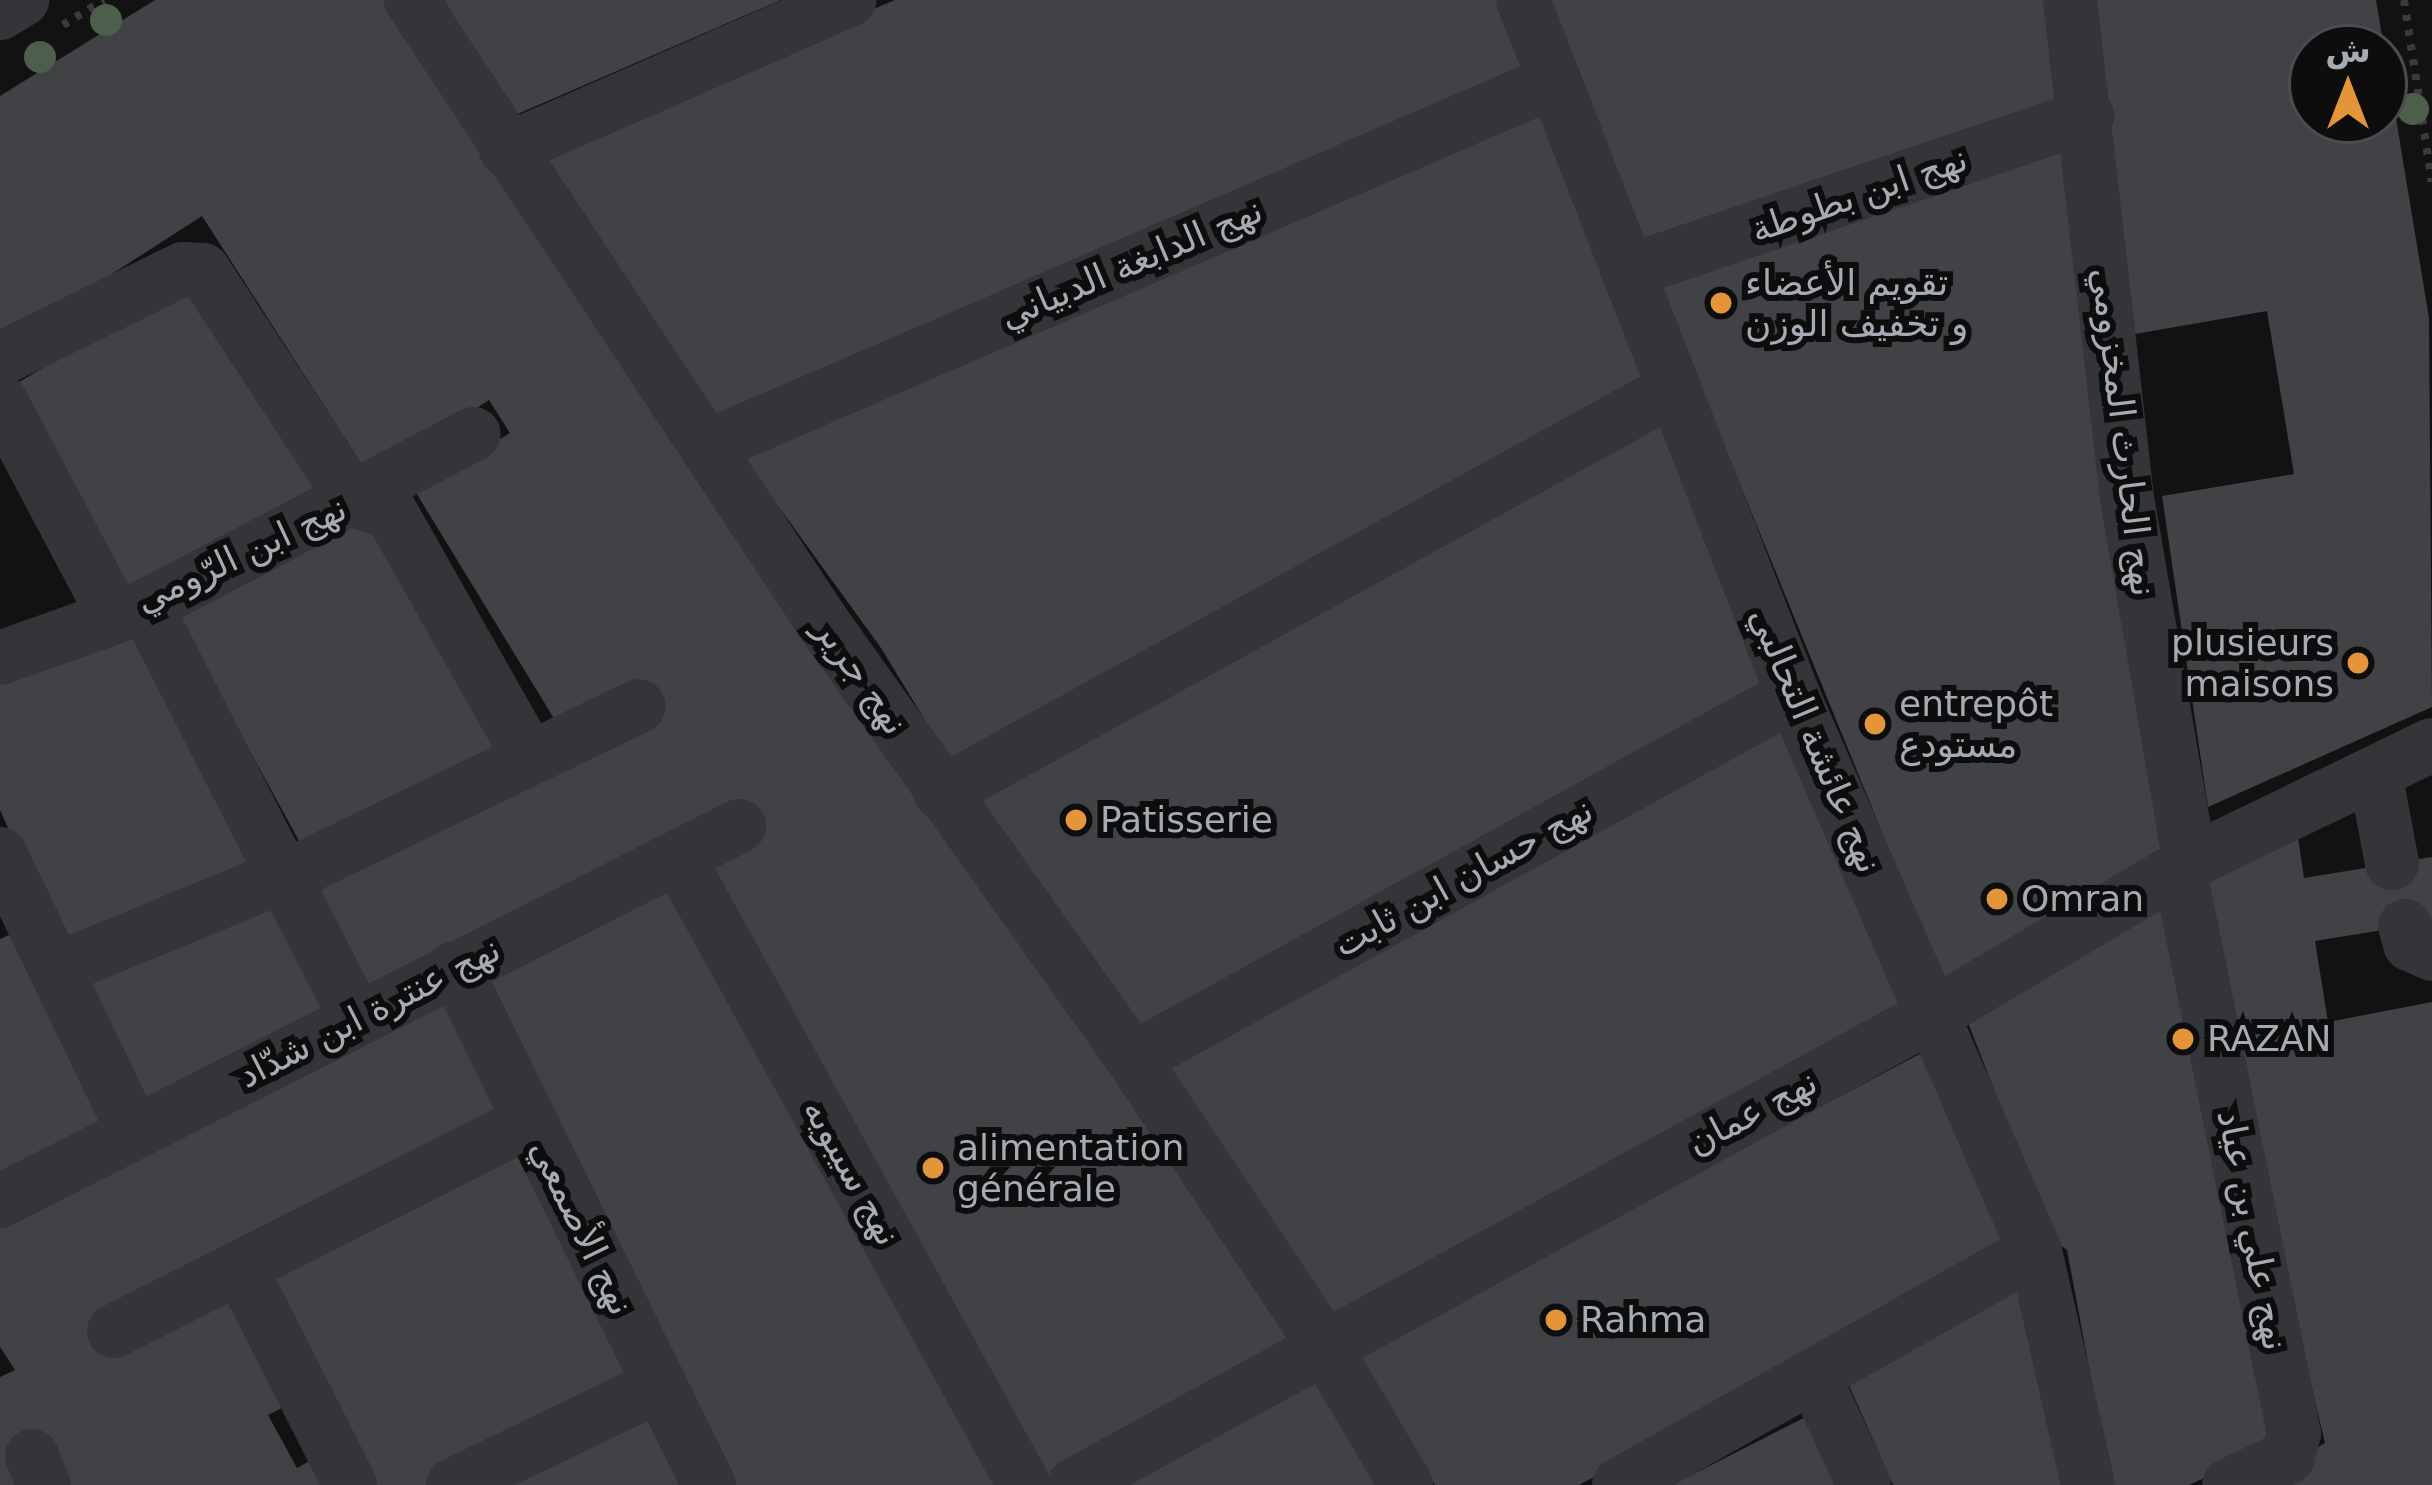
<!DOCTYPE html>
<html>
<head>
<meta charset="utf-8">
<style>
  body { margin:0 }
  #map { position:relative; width:2432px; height:1485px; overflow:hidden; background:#121213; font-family:"DejaVu Sans","Noto Sans Arabic",sans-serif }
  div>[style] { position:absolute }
  .building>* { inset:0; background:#414246 }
  .path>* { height:8px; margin-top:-4px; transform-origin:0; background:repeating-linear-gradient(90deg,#393c3f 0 6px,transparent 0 15px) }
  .minor>* { height:54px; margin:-27px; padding:0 27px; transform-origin:27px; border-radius:27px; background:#333538 }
  .trees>* { width:32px; height:32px; margin:-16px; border-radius:50%; background:#4e5e4d }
  .dots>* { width:33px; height:33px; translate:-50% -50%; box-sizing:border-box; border:6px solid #0d0d0e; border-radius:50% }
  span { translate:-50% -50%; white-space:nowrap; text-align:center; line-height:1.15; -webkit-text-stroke:12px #0d0d0e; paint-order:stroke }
  .street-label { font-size:36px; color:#a4abb3 }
  .poi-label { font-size:36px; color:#a4abb3 }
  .left { translate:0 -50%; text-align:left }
  .right { translate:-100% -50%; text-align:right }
  .north { position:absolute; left:2288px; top:24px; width:120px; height:120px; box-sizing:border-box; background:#0d0d0e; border:3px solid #494c50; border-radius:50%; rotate:0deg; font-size:33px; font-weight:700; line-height:48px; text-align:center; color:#a4abb3 }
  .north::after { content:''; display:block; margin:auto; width:42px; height:54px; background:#e49439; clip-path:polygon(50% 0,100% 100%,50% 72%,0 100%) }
</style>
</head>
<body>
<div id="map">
  <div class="building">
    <i style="clip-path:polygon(155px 0,401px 0,1313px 1345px,1219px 1404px,1032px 1485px,687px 858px,370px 1001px,311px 875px,561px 730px,415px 491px,510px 433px,489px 400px,370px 477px,202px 216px,0 346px,0 96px)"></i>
    <i style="clip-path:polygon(444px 0,781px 0,513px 116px)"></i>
    <i style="clip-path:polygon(895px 0,1503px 0,1530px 72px,713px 415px,540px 148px)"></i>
    <i style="clip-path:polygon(1546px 0,2050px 0,2065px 107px,1646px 247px)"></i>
    <i style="clip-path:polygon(2096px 0,2376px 0,2384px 48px,2312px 48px,2312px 120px,2384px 120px,2387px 64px,2429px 318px,2432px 707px,2208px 807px,2162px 496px,2294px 474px,2267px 311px,2135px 334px)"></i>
    <i style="clip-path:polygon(1549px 98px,1663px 382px,953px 766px,881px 648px,739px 452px)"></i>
    <i style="clip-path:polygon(2065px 144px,2168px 865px,1948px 994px,1655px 276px)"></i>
    <i style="clip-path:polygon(197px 279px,321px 492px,129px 603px,5px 390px)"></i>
    <i style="clip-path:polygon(1675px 403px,1781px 671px,1133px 1040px,977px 794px)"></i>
    <i style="clip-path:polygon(371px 515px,502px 757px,310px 861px,178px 619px)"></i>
    <i style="clip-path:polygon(148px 621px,263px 873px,67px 960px,0 810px,0 684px)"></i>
    <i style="clip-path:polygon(1796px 715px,1924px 1000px,1327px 1325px,1161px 1061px)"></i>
    <i style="clip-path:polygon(2297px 831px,2304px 878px,2432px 857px,2432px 922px,2315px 941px,2328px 1022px,2432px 1002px,2432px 1485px,2255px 1485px,2325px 1443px,2194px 886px)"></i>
    <i style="clip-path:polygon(675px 863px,1019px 1485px,718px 1485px,465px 971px)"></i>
    <i style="clip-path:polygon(276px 883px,338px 1016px,134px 1109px,72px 977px)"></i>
    <i style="clip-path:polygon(2170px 897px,2280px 1444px,2189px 1485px,2111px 1485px,2067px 1250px,2052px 1239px,1967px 1020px)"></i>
    <i style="clip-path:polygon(30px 926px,124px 1132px,0 1189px,0 939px)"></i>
    <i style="clip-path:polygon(450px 984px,516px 1114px,240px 1279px,300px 1399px,268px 1415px,297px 1468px,327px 1451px,344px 1485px,0 1485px,0 1377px,15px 1370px,0 1347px,0 1212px)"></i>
    <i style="clip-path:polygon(1931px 1048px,2027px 1246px,1579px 1485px,1435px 1485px,1354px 1353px)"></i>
    <i style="clip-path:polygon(524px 1134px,648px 1380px,430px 1485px,367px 1485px,255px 1270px)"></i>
    <i style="clip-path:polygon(2024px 1274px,2075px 1485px,1893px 1485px,1843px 1372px)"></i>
    <i style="clip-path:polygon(1322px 1356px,1394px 1485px,1091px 1485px)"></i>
    <i style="clip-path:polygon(650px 1398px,690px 1485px,479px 1485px)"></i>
    <i style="clip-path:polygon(1821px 1409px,1856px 1485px,1672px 1485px)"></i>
  </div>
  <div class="path">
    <i style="left:2404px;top:0;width:184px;rotate:81.3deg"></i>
    <i style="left:63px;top:25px;width:48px;rotate:-31.4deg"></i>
  </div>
  <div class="minor">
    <i style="left:411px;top:0;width:743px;rotate:56.52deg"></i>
    <i style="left:821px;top:620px;width:539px;rotate:54.6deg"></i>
    <i style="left:1133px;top:1059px;width:343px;rotate:56.3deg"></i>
    <i style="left:1323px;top:1344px;width:164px;rotate:59.5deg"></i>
    <i style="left:1523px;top:0;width:746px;rotate:68.77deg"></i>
    <i style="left:1793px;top:695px;width:606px;rotate:66.48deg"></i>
    <i style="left:2035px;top:1251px;width:240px;rotate:77.2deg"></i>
    <i style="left:2070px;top:0;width:501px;rotate:83.47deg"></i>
    <i style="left:2127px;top:498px;width:369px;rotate:80.2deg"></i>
    <i style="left:0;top:13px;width:26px;rotate:-31deg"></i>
    <i style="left:506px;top:150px;width:375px;rotate:-23.6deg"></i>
    <i style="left:1629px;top:271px;width:484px;rotate:-18.7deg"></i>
    <i style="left:0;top:359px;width:204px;rotate:-26.2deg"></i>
    <i style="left:183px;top:269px;width:20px;rotate:3deg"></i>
    <i style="left:203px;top:270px;width:276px;rotate:56.8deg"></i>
    <i style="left:354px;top:501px;width:37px;rotate:16deg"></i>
    <i style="left:390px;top:511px;width:283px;rotate:60.5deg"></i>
    <i style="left:0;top:400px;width:241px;rotate:62.1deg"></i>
    <i style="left:709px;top:446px;width:920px;rotate:-23.36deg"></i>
    <i style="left:146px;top:606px;width:462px;rotate:63deg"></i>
    <i style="left:0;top:658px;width:155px;rotate:-19.6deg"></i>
    <i style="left:146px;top:606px;width:370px;rotate:-27.7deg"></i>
    <i style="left:2375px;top:773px;width:92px;rotate:79.3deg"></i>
    <i style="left:941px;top:793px;width:836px;rotate:-28.89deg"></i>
    <i style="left:0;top:854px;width:309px;rotate:64.3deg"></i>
    <i style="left:679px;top:859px;width:715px;rotate:61.14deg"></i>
    <i style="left:2179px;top:868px;width:577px;rotate:78.5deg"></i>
    <i style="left:2294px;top:1433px;width:25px;rotate:104deg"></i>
    <i style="left:2288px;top:1457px;width:65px;rotate:154.6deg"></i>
    <i style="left:2405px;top:926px;width:19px;rotate:74deg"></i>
    <i style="left:2410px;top:944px;width:24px;rotate:24deg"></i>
    <i style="left:60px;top:968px;width:270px;rotate:-22.4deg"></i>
    <i style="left:310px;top:865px;width:365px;rotate:-25.8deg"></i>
    <i style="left:455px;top:968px;width:576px;rotate:63.84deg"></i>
    <i style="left:1133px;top:1059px;width:754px;rotate:-28.88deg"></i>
    <i style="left:0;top:1201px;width:829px;rotate:-26.91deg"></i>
    <i style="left:241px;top:1269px;width:242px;rotate:63.2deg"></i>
    <i style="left:114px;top:1331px;width:466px;rotate:-26.8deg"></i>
    <i style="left:1815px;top:1379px;width:117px;rotate:65.2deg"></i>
    <i style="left:32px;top:1456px;width:31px;rotate:68deg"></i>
    <i style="left:453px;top:1485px;width:230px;rotate:-25.8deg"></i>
    <i style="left:1074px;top:1485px;width:981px;rotate:-28.71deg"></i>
    <i style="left:1934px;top:1014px;width:298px;rotate:-30.7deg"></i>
    <i style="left:2190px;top:862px;width:269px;rotate:-25.8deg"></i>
    <i style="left:1619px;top:1485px;width:477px;rotate:-29.4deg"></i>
  </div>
  <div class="trees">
    <i style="left:106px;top:20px"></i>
    <i style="left:40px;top:57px"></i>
    <i style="left:2413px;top:109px"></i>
  </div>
  <div class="dots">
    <i style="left:1721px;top:303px;background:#e49439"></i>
    <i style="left:2358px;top:663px;background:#e49439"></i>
    <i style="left:1875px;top:724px;background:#e49439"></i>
    <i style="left:1076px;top:820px;background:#e49439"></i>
    <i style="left:1997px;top:899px;background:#e49439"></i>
    <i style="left:2183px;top:1039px;background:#e49439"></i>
    <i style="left:933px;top:1168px;background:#e49439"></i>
    <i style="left:1556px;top:1320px;background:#e49439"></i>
  </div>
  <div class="street-label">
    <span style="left:1859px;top:194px;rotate:-19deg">نهج ابن بطوطة</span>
    <span style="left:1131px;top:263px;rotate:-23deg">نهج الدابغة الدبياني</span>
    <span style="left:2124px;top:432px;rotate:83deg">نهج الحارث المخزومي</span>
    <span style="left:241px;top:554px;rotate:-25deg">نهج ابن الرّومي</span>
    <span style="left:861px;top:676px;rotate:55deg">نهج جرير</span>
    <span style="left:1816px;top:740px;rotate:67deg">نهج عائشة التحالبي</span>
    <span style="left:1463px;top:877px;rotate:-29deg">نهج حسان ابن ثابت</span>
    <span style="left:369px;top:1012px;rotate:-27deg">نهج عنترة ابن شدّاد</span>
    <span style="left:1752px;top:1112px;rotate:-28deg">نهج عمان</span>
    <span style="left:852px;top:1172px;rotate:61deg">نهج سيبويه</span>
    <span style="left:582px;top:1227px;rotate:64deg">نهج الأصمعي</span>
    <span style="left:2253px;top:1230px;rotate:79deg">نهج علي بن عياد</span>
  </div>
  <div class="poi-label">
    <span class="left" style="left:1745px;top:303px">تقويم الأعضاء<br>و تخفيف الوزن</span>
    <span class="right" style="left:2334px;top:663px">plusieurs<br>maisons</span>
    <span class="left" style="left:1899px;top:724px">entrepôt<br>مستودع</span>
    <span class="left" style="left:1100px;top:820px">Patisserie</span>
    <span class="left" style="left:2021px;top:899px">Omran</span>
    <span class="left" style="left:2207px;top:1039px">RAZAN</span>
    <span class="left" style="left:957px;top:1168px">alimentation<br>générale</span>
    <span class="left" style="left:1580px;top:1320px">Rahma</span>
  </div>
  <div class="north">ش</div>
</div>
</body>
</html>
